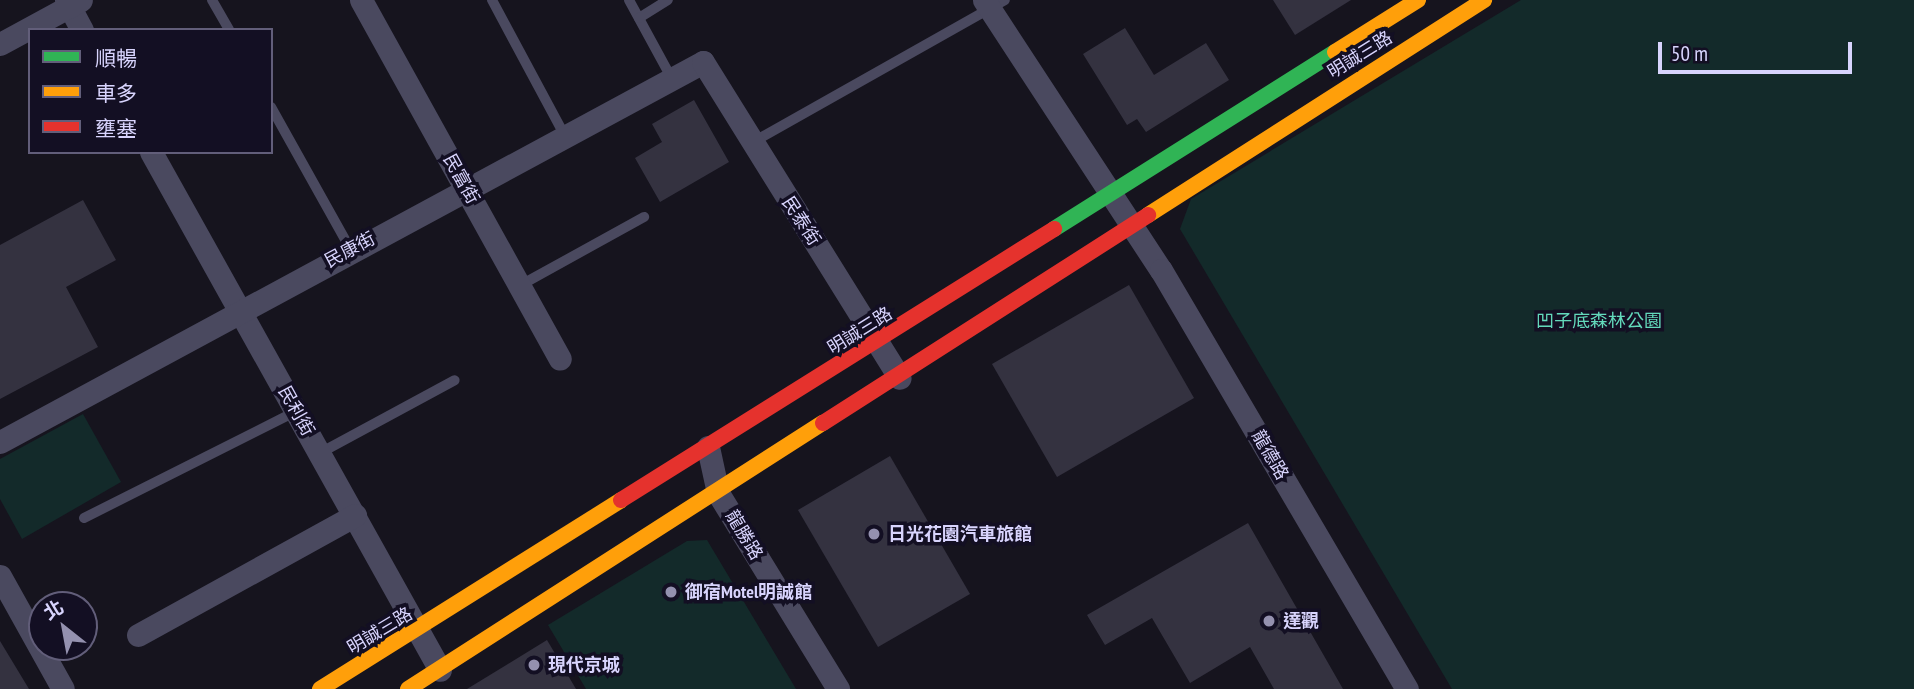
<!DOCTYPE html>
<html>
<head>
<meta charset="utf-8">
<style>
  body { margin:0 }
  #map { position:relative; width:1914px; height:689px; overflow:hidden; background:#16141e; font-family:"PT Sans Narrow","Noto Sans TC",sans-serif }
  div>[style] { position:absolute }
  .green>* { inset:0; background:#132a2a }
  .building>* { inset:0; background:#343240 }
  .lane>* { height:10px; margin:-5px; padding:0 5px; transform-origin:5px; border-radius:5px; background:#4a495f }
  .street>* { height:23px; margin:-11.5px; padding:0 11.5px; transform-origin:11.5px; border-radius:11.5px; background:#4a495f }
  .fast>* { height:16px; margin:-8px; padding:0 8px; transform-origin:8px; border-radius:8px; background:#30b455 }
  .slow>* { height:16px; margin:-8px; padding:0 8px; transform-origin:8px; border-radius:8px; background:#ff9f0a }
  .jam>* { height:16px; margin:-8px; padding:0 8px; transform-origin:8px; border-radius:8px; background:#e5322d }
  .dots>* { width:19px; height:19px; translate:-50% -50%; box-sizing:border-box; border:4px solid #130f23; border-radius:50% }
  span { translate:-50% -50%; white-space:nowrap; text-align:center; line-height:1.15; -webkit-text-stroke:7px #130f23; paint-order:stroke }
  .street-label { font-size:18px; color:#d8d4fd }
  .park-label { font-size:18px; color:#63d9bb }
  .poi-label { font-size:18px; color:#d8d4fd; font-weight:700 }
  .left { translate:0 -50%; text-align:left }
  .legend { position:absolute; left:28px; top:28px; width:245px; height:126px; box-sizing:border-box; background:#130f23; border:2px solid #625e7a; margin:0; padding:9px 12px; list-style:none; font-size:21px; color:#d8d4fd }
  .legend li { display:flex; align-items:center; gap:14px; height:35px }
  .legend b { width:35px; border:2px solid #625e7a }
  .north { position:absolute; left:28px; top:591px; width:70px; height:70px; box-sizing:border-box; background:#130f23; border:2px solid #625e7a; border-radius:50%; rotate:329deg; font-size:19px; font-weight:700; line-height:28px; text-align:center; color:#d8d4fd }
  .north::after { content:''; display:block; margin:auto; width:24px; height:32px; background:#9491af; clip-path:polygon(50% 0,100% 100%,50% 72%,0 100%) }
  .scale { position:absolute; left:1658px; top:42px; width:194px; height:32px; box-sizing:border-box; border:4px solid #d8d4fd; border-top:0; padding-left:9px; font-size:21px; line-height:24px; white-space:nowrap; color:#d8d4fd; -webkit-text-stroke:5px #130f23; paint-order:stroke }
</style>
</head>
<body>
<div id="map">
  <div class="green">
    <i style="clip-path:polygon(1521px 0,1914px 0,1914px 689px,1452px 689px,1180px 229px,1191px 199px)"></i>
    <i style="clip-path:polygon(83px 414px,121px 482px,22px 539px,0 499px,0 459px)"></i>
    <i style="clip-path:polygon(707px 540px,796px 689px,586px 689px,548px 625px,687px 541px)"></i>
  </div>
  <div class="building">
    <i style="clip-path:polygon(1273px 0,1351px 0,1295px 35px)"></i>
    <i style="clip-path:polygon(1125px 28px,1154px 75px,1206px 43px,1229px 80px,1146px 132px,1137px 119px,1127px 125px,1083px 54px)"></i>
    <i style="clip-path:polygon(694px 100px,729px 162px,660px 202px,635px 158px,662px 142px,652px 124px)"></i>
    <i style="clip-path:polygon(83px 200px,116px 260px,66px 287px,98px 347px,0 399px,0 245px)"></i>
    <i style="clip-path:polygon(1129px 285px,1194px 398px,1057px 477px,992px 364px)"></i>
    <i style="clip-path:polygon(890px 456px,970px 594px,878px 647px,798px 510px)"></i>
    <i style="clip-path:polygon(1248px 523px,1343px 689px,1274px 689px,1250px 647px,1190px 683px,1152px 618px,1105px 645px,1087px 615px)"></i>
    <i style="clip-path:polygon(547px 640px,576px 689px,467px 689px)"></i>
    <i style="clip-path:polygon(0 641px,29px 689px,0 689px)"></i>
  </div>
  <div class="lane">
    <i style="left:212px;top:0;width:34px;rotate:60deg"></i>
    <i style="left:492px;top:0;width:154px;rotate:61.8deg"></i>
    <i style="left:629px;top:0;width:90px;rotate:61.4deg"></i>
    <i style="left:639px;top:18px;width:34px;rotate:-32deg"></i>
    <i style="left:271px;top:107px;width:164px;rotate:60.8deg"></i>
    <i style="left:753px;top:142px;width:289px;rotate:-29.4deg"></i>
    <i style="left:519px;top:286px;width:143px;rotate:-28.9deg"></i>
    <i style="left:320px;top:453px;width:153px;rotate:-28.4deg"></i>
    <i style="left:84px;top:518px;width:238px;rotate:-26.7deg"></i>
  </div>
  <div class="street">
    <i style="left:66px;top:0;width:34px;rotate:62deg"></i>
    <i style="left:361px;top:0;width:410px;rotate:61deg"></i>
    <i style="left:984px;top:0;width:323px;rotate:56.8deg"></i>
    <i style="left:1161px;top:270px;width:486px;rotate:59.6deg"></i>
    <i style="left:0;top:44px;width:92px;rotate:-28.5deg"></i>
    <i style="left:151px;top:152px;width:593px;rotate:60.84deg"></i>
    <i style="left:0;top:442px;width:799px;rotate:-28.39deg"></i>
    <i style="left:703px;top:62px;width:372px;rotate:58.1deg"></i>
    <i style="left:708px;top:447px;width:47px;rotate:77.7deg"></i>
    <i style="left:718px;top:493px;width:230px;rotate:58.5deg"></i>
    <i style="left:0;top:576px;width:129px;rotate:60.9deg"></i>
    <i style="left:138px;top:635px;width:248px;rotate:-28.9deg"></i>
  </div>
  <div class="fast">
    <i style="left:1054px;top:229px;width:332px;rotate:-32.2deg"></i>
  </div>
  <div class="slow">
    <i style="left:1335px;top:52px;width:98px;rotate:-32.1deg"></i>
    <i style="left:1148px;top:215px;width:399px;rotate:-32.6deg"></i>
    <i style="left:320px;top:689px;width:355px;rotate:-32.1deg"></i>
    <i style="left:408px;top:689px;width:493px;rotate:-32.7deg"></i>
  </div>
  <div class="jam">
    <i style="left:823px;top:423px;width:386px;rotate:-32.6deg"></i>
    <i style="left:621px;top:500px;width:511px;rotate:-32.04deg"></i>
  </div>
  <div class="dots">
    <i style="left:874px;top:534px;background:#9491af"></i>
    <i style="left:671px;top:592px;background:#9491af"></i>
    <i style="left:1269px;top:621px;background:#9491af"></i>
    <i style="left:534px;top:665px;background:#9491af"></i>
  </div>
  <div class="street-label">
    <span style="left:1360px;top:55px;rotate:-32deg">明誠三路</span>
    <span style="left:461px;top:179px;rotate:61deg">民富街</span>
    <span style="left:801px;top:221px;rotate:57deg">民泰街</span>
    <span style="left:350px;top:250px;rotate:-28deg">民康街</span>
    <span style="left:860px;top:331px;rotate:-32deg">明誠三路</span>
    <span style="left:296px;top:411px;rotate:61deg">民利街</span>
    <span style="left:1270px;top:455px;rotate:60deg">龍德路</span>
    <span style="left:744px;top:535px;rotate:59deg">龍勝路</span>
    <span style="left:380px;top:631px;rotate:-31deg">明誠三路</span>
  </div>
  <div class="park-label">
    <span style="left:1599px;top:321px">凹子底森林公園</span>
  </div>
  <div class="poi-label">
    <span class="left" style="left:888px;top:534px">日光花園汽車旅館</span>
    <span class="left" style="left:685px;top:592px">御宿Motel明誠館</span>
    <span class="left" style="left:1283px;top:621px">達觀</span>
    <span class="left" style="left:548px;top:665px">現代京城</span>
  </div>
  <ul class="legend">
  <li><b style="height:9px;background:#30b455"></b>順暢</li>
  <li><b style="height:9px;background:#ff9f0a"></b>車多</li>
  <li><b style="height:9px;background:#e5322d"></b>壅塞</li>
  </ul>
  <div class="north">北</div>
  <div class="scale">50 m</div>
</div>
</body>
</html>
